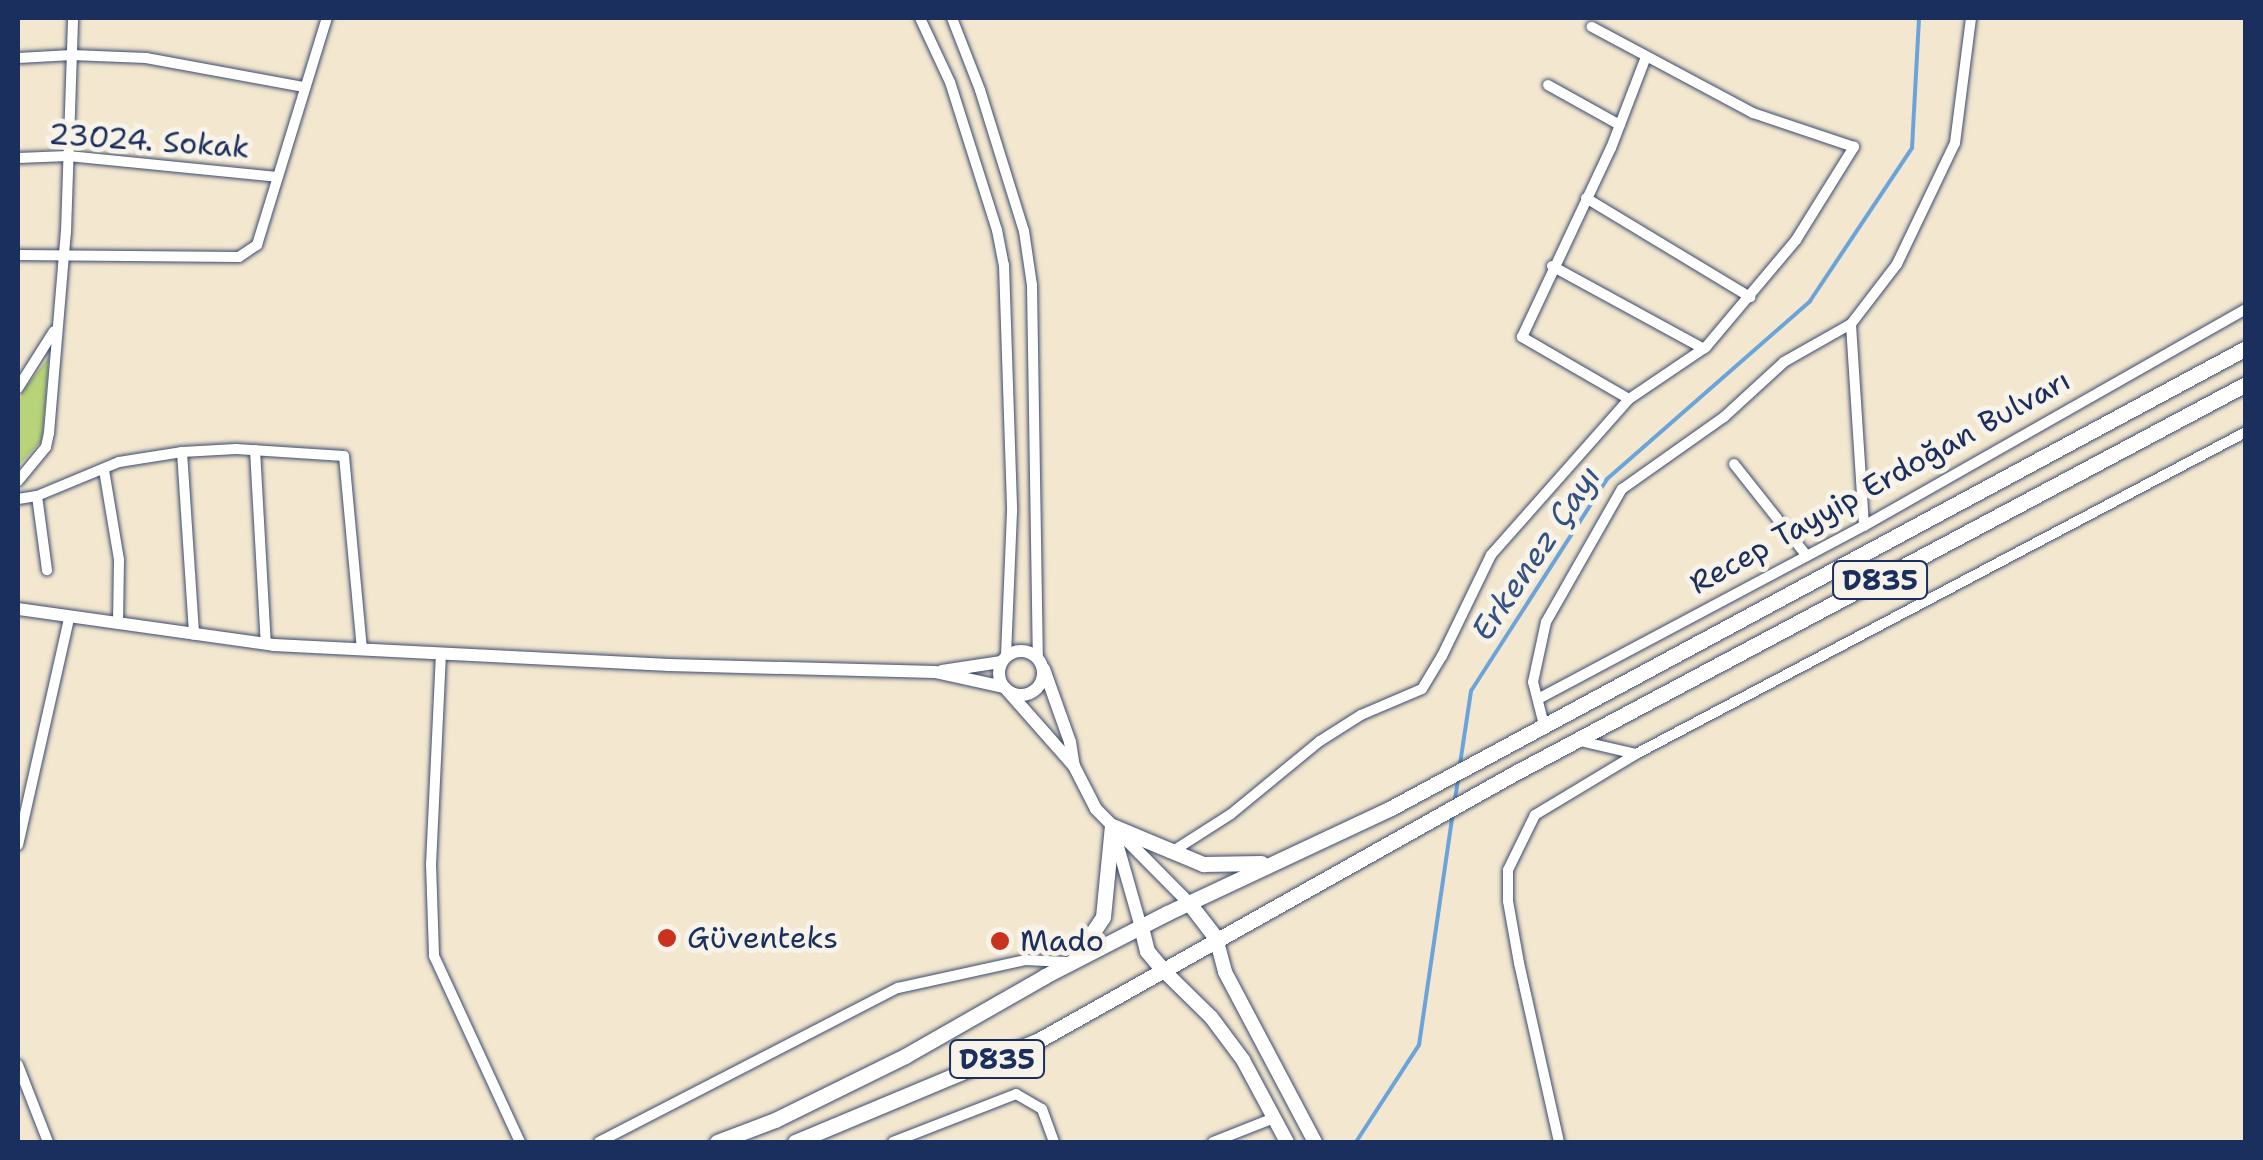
<!DOCTYPE html>
<html>
<head>
<meta charset="utf-8">
<style>
  body { margin:0 }
  #map { position:relative; width:2263px; height:1160px; overflow:hidden; background:#f3e7cf; font-family:"Shantell Sans",sans-serif }
  div>[style] { position:absolute }
  .green>* { inset:0; background:#b8d379 }
  .stream>* { height:4px; margin:-2px; padding:0 2px; transform-origin:2px; border-radius:2px; background:#6ba4da }
  .roads { filter:drop-shadow(0 0 2px #3b4b6f) drop-shadow(0 0 2px #3b4b6f) }
  .minor>* { height:10px; margin:-5px; padding:0 5px; transform-origin:5px; border-radius:5px; background:#fff }
  .tertiary>* { height:12px; margin:-6px; padding:0 6px; transform-origin:6px; border-radius:6px; background:#fff }
  .tertiary>.ring { margin:-6px; padding:0; box-sizing:content-box; background:none; border:12px solid #fff; border-radius:50% }
  .secondary>* { height:14px; margin:-7px; padding:0 7px; transform-origin:7px; border-radius:7px; background:#fff }
  .trunk>* { height:15px; margin:-7.5px; padding:0 7.5px; transform-origin:7.5px; border-radius:7.5px; background:#fff }
  .dots>* { width:28px; height:28px; translate:-50% -50%; box-sizing:border-box; border:5px solid #f7f3e8; border-radius:50% }
  span { translate:-50% -50%; white-space:nowrap; text-align:center; line-height:1.15; -webkit-text-stroke:10px #f7f3e8; paint-order:stroke }
  .shield-label span { padding:2px 8px; background:#f7f3e8; border:2px solid; border-radius:8px; -webkit-text-stroke-width:0 }
  .shield-label { font-size:28px; color:#1b2f5e; font-weight:700 }
  .street-label { font-size:30px; color:#1b2f5e }
  .poi-label { font-size:30px; color:#1b2f5e }
  .left { translate:0 -50%; text-align:left }
  .water-label { font-size:32px; color:#335283; font-style:italic }
  .frame { position:absolute; inset:0; border:20px solid #1b2f5e; pointer-events:none }
</style>
</head>
<body>
<div id="map">
  <div class="green">
    <i style="clip-path:polygon(49px 357px,42px 440px,20px 464px,18px 406px,22px 392px)"></i>
  </div>
  <div class="stream">
    <i style="left:1460px;top:764px;width:74px;rotate:-81.4deg"></i>
    <i style="left:1471px;top:691px;width:252px;rotate:-57.3deg"></i>
    <i style="left:1607px;top:479px;width:270px;rotate:-41.2deg"></i>
    <i style="left:1810px;top:301px;width:184px;rotate:-56.3deg"></i>
    <i style="left:1912px;top:148px;width:130px;rotate:-86.9deg"></i>
    <i style="left:1455px;top:799px;width:20px;rotate:-81deg"></i>
    <i style="left:1356px;top:1142px;width:116px;rotate:-57deg"></i>
    <i style="left:1419px;top:1045px;width:234px;rotate:-81.7deg"></i>
  </div>
  <div class="roads">
    <div class="minor">
      <i style="left:920px;top:18px;width:71px;rotate:64.9deg"></i>
      <i style="left:950px;top:82px;width:155px;rotate:72.4deg"></i>
      <i style="left:997px;top:230px;width:36px;rotate:79deg"></i>
      <i style="left:1004px;top:265px;width:247px;rotate:88.1deg"></i>
      <i style="left:1012px;top:512px;width:144px;rotate:92.4deg"></i>
      <i style="left:952px;top:18px;width:77px;rotate:68.7deg"></i>
      <i style="left:980px;top:90px;width:148px;rotate:72.7deg"></i>
      <i style="left:1024px;top:231px;width:55px;rotate:81.6deg"></i>
      <i style="left:1032px;top:285px;width:373px;rotate:89.1deg"></i>
      <i style="left:18px;top:58px;width:54px;rotate:-3.2deg"></i>
      <i style="left:72px;top:55px;width:74px;rotate:2.3deg"></i>
      <i style="left:146px;top:58px;width:161px;rotate:10.4deg"></i>
      <i style="left:1548px;top:85px;width:82px;rotate:29.1deg"></i>
      <i style="left:18px;top:158px;width:50px;rotate:-2.3deg"></i>
      <i style="left:68px;top:156px;width:210px;rotate:5.7deg"></i>
      <i style="left:1586px;top:198px;width:192px;rotate:31.1deg"></i>
      <i style="left:18px;top:255px;width:221px;rotate:0.5deg"></i>
      <i style="left:239px;top:257px;width:22px;rotate:-34deg"></i>
      <i style="left:257px;top:245px;width:238px;rotate:-72.9deg"></i>
      <i style="left:1552px;top:266px;width:173px;rotate:28.6deg"></i>
      <i style="left:18px;top:388px;width:67px;rotate:-57.7deg"></i>
      <i style="left:1629px;top:399px;width:124px;rotate:-149.9deg"></i>
      <i style="left:1522px;top:337px;width:209px;rotate:-64.8deg"></i>
      <i style="left:1611px;top:148px;width:97px;rotate:-69deg"></i>
      <i style="left:255px;top:450px;width:194px;rotate:86.8deg"></i>
      <i style="left:182px;top:452px;width:183px;rotate:86.2deg"></i>
      <i style="left:1734px;top:464px;width:117px;rotate:51.6deg"></i>
      <i style="left:104px;top:470px;width:91px;rotate:80.5deg"></i>
      <i style="left:119px;top:560px;width:64px;rotate:90.9deg"></i>
      <i style="left:18px;top:481px;width:44px;rotate:-50.5deg"></i>
      <i style="left:46px;top:447px;width:14px;rotate:-78deg"></i>
      <i style="left:49px;top:433px;width:202px;rotate:-85.2deg"></i>
      <i style="left:66px;top:232px;width:214px;rotate:-88.1deg"></i>
      <i style="left:37px;top:496px;width:75px;rotate:82.3deg"></i>
      <i style="left:18px;top:499px;width:19px;rotate:-9deg"></i>
      <i style="left:37px;top:496px;width:89px;rotate:-22.5deg"></i>
      <i style="left:119px;top:462px;width:64px;rotate:-9deg"></i>
      <i style="left:182px;top:452px;width:54px;rotate:-3.2deg"></i>
      <i style="left:236px;top:449px;width:108px;rotate:3.7deg"></i>
      <i style="left:344px;top:456px;width:194px;rotate:84.7deg"></i>
      <i style="left:1864px;top:526px;width:202px;rotate:-93.7deg"></i>
      <i style="left:1851px;top:324px;width:76px;rotate:-52.5deg"></i>
      <i style="left:1897px;top:264px;width:134px;rotate:-64.4deg"></i>
      <i style="left:1955px;top:143px;width:126px;rotate:-82.7deg"></i>
      <i style="left:441px;top:653px;width:211px;rotate:92.7deg"></i>
      <i style="left:431px;top:864px;width:92px;rotate:88.1deg"></i>
      <i style="left:434px;top:956px;width:205px;rotate:65.2deg"></i>
      <i style="left:1538px;top:699px;width:369px;rotate:-28deg"></i>
      <i style="left:1864px;top:526px;width:439px;rotate:-29.6deg"></i>
      <i style="left:1544px;top:725px;width:44px;rotate:-104.3deg"></i>
      <i style="left:1533px;top:682px;width:61px;rotate:-77.8deg"></i>
      <i style="left:1546px;top:622px;width:153px;rotate:-60.3deg"></i>
      <i style="left:1622px;top:489px;width:125px;rotate:-35.2deg"></i>
      <i style="left:1724px;top:417px;width:81px;rotate:-42.5deg"></i>
      <i style="left:1784px;top:362px;width:77px;rotate:-29.6deg"></i>
      <i style="left:1580px;top:741px;width:57px;rotate:13.1deg"></i>
      <i style="left:1636px;top:754px;width:690px;rotate:-27.83deg"></i>
      <i style="left:18px;top:845px;width:232px;rotate:-77.3deg"></i>
      <i style="left:1170px;top:853px;width:72px;rotate:-32.6deg"></i>
      <i style="left:1231px;top:814px;width:115px;rotate:-39.4deg"></i>
      <i style="left:1320px;top:741px;width:49px;rotate:-32.4deg"></i>
      <i style="left:1361px;top:715px;width:66px;rotate:-23.1deg"></i>
      <i style="left:1422px;top:689px;width:39px;rotate:-59deg"></i>
      <i style="left:1442px;top:656px;width:112px;rotate:-64.1deg"></i>
      <i style="left:1491px;top:555px;width:208px;rotate:-48.5deg"></i>
      <i style="left:1629px;top:399px;width:93px;rotate:-34deg"></i>
      <i style="left:1706px;top:347px;width:140px;rotate:-49.9deg"></i>
      <i style="left:1796px;top:240px;width:110px;rotate:-58.1deg"></i>
      <i style="left:1854px;top:147px;width:107px;rotate:-161.4deg"></i>
      <i style="left:1753px;top:113px;width:183px;rotate:-151.9deg"></i>
      <i style="left:18px;top:1065px;width:83px;rotate:68.7deg"></i>
      <i style="left:599px;top:1142px;width:336px;rotate:-27.3deg"></i>
      <i style="left:898px;top:988px;width:130px;rotate:-12.4deg"></i>
      <i style="left:1025px;top:960px;width:42px;rotate:2.7deg"></i>
      <i style="left:893px;top:1142px;width:132px;rotate:-21.3deg"></i>
      <i style="left:1016px;top:1094px;width:30px;rotate:30deg"></i>
      <i style="left:1042px;top:1109px;width:35px;rotate:70deg"></i>
      <i style="left:1213px;top:1142px;width:66px;rotate:-21.5deg"></i>
      <i style="left:1559px;top:1142px;width:183px;rotate:-102.6deg"></i>
      <i style="left:1519px;top:963px;width:63px;rotate:-100.1deg"></i>
      <i style="left:1508px;top:901px;width:31px;rotate:-90deg"></i>
      <i style="left:1508px;top:870px;width:61px;rotate:-63.9deg"></i>
      <i style="left:1535px;top:815px;width:118px;rotate:-31.1deg"></i>
    </div>
    <div class="tertiary">
      <i style="left:18px;top:609px;width:259px;rotate:8deg"></i>
      <i style="left:274px;top:645px;width:396px;rotate:2.9deg"></i>
      <i style="left:669px;top:665px;width:266px;rotate:1.5deg"></i>
      <i style="left:935px;top:672px;width:71px;rotate:12.3deg"></i>
      <i class="ring" style="left:999px;top:651px;width:32px;height:32px"></i>
      <i style="left:1044px;top:669px;width:77px;rotate:70.4deg"></i>
      <i style="left:1070px;top:742px;width:24px;rotate:81deg"></i>
      <i style="left:942px;top:671px;width:60px;rotate:-8.7deg"></i>
      <i style="left:1007px;top:690px;width:101px;rotate:48.6deg"></i>
      <i style="left:1074px;top:766px;width:48px;rotate:62.9deg"></i>
      <i style="left:1096px;top:809px;width:132px;rotate:45.3deg"></i>
      <i style="left:1113px;top:829px;width:102px;rotate:74.1deg"></i>
    </div>
    <div class="secondary">
      <i style="left:1216px;top:938px;width:35px;rotate:75deg"></i>
      <i style="left:1225px;top:972px;width:192px;rotate:62.1deg"></i>
      <i style="left:1164px;top:971px;width:66px;rotate:44.4deg"></i>
      <i style="left:1211px;top:1017px;width:54px;rotate:53.3deg"></i>
      <i style="left:1243px;top:1060px;width:93px;rotate:61.8deg"></i>
    </div>
    <div class="trunk">
      <i style="left:1189px;top:903px;width:44px;rotate:52.4deg"></i>
      <i style="left:1141px;top:927px;width:25px;rotate:76deg"></i>
      <i style="left:1147px;top:951px;width:26px;rotate:50deg"></i>
      <i style="left:1075px;top:959px;width:50px;rotate:-56.3deg"></i>
      <i style="left:1103px;top:917px;width:91px;rotate:-84.4deg"></i>
      <i style="left:1112px;top:826px;width:99px;rotate:22.7deg"></i>
      <i style="left:1203px;top:864px;width:58px;rotate:-1deg"></i>
      <i style="left:717px;top:1142px;width:62px;rotate:-20.8deg"></i>
      <i style="left:775px;top:1120px;width:145px;rotate:-26.2deg"></i>
      <i style="left:905px;top:1056px;width:161px;rotate:-29.7deg"></i>
      <i style="left:1045px;top:976px;width:137px;rotate:-27.3deg"></i>
      <i style="left:1167px;top:913px;width:247px;rotate:-25.1deg"></i>
      <i style="left:1391px;top:808px;width:971px;rotate:-28.28deg"></i>
      <i style="left:795px;top:1142px;width:264px;rotate:-22.7deg"></i>
      <i style="left:1039px;top:1040px;width:544px;rotate:-29.3deg"></i>
      <i style="left:1513px;top:774px;width:830px;rotate:-28.02deg"></i>
    </div>
  </div>
  <div class="dots">
    <i style="left:667px;top:938px;background:#c8321e"></i>
    <i style="left:1000px;top:941px;background:#c8321e"></i>
  </div>
  <div class="shield-label">
    <span style="left:1880px;top:580px">D835</span>
    <span style="left:997px;top:1059px">D835</span>
  </div>
  <div class="street-label">
    <span style="left:149px;top:141px;rotate:4deg">23024. Sokak</span>
    <span style="left:1880px;top:482px;rotate:-29deg">Recep Tayyip Erdoğan Bulvarı</span>
  </div>
  <div class="poi-label">
    <span class="left" style="left:687px;top:938px">Güventeks</span>
    <span class="left" style="left:1020px;top:941px">Mado</span>
  </div>
  <div class="water-label">
    <span style="left:1536px;top:553px;rotate:-56deg">Erkenez Çayı</span>
  </div>
  <div class="frame"></div>
</div>
</body>
</html>
